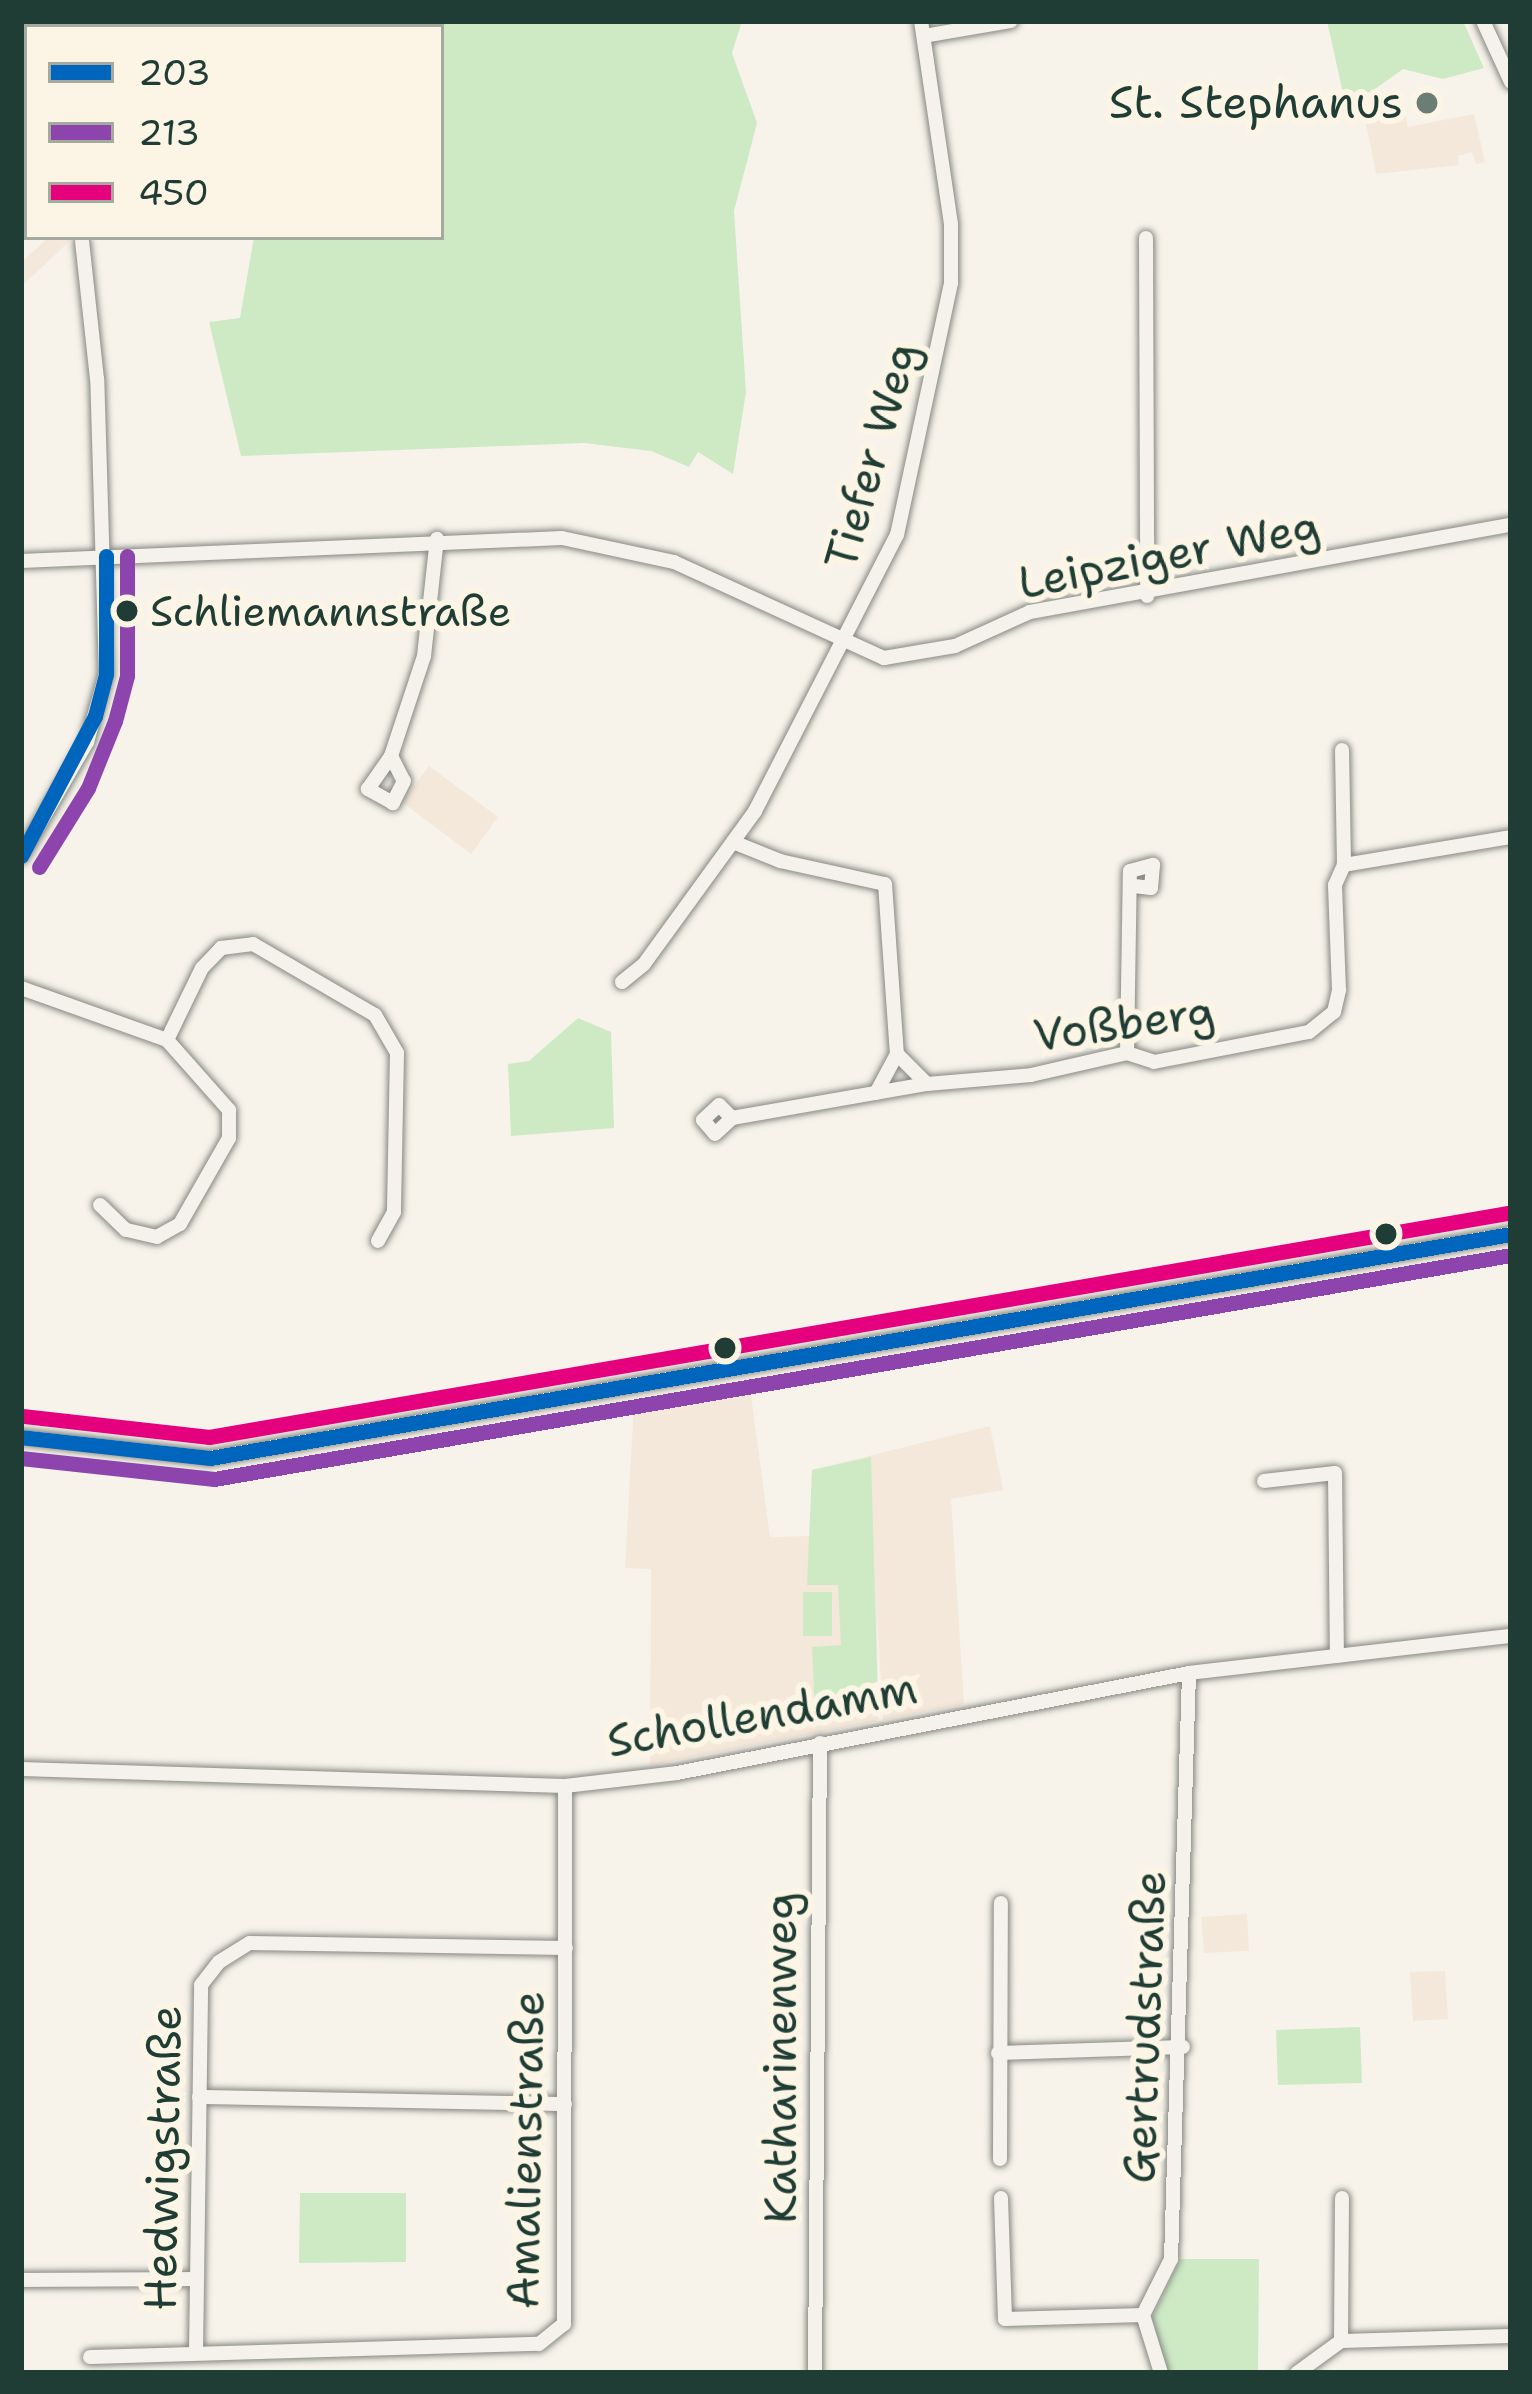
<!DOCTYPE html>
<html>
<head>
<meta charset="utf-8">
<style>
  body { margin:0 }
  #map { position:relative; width:1532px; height:2394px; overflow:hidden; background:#f7f3ea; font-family:"Shantell Sans",sans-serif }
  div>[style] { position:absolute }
  .built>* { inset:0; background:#f4e8da }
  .green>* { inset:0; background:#cdeac5 }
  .roads { filter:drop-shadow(0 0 3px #868984) drop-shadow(0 0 3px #868984) }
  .street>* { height:14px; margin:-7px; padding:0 7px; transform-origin:7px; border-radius:7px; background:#f5f2ec }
  .bus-1>* { height:15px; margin:-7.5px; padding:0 7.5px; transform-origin:7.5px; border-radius:7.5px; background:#0065bd }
  .bus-2>* { height:15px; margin:-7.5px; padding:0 7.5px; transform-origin:7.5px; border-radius:7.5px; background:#8e44ad }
  .bus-3>* { height:15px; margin:-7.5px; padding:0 7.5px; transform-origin:7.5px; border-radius:7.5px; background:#e5007d }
  .dots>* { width:33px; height:33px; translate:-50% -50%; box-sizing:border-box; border:6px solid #fcf5e5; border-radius:50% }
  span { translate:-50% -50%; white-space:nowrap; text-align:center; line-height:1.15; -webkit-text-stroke:12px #fcf5e5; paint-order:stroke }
  .bus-label { font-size:42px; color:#1f3d34 }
  .left { translate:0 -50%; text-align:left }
  .poi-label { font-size:45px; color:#1f3d34 }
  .right { translate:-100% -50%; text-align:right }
  .street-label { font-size:45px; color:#1f3d34 }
  .frame { position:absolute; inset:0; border:24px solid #1f3d34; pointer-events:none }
  .legend { position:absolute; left:24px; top:24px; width:420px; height:216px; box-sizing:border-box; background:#fcf5e5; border:3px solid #a4ab9e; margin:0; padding:15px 21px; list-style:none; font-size:36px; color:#1f3d34 }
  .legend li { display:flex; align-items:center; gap:24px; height:60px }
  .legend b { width:60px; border:3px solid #a4ab9e }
</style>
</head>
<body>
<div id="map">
  <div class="built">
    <i style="clip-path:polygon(1401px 95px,1408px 127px,1474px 114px,1485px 162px,1476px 164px,1472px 152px,1458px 156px,1459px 165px,1376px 174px,1362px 102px)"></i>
    <i style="clip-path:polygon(49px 237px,74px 237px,21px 287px,21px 263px)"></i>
    <i style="clip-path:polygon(429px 766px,498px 817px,471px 854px,402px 802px)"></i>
    <i style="clip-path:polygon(749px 1380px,770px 1537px,811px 1536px,812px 1470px,990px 1426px,1003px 1490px,951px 1499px,964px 1704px,883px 1720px,877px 1615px,878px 1721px,650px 1765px,651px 1569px,625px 1568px,634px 1403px)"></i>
    <i style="clip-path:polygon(1247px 1914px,1249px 1951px,1204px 1953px,1201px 1917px)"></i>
    <i style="clip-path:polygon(1445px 1971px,1448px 2019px,1413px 2021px,1410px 1972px)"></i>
  </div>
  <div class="green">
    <i style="clip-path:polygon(239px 21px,742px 21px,732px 53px,757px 123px,734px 211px,746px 392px,733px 474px,698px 452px,689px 467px,651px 451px,584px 443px,241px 456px,209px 322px,240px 318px,254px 237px,441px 237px,441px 27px,235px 27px)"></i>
    <i style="clip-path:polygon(1327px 21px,1463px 21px,1484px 68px,1443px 79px,1403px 69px,1371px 92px,1344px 98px)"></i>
    <i style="clip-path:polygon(578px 1018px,611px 1032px,614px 1128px,511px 1136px,508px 1064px,529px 1061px)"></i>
    <i style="clip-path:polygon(871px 1457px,878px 1704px,815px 1713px,812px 1647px,841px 1645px,838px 1585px,807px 1585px,812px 1470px)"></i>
    <i style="clip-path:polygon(803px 1592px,832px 1592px,832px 1636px,803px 1636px)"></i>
    <i style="clip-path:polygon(1360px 2027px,1362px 2083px,1278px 2085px,1276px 2030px)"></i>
    <i style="clip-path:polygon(300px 2193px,406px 2193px,406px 2262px,299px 2263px)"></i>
    <i style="clip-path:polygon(1180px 2259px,1259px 2259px,1258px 2373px,1169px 2373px,1152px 2337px,1152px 2319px)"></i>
  </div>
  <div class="roads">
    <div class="street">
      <i style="left:69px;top:21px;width:6px;rotate:90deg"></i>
      <i style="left:1483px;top:21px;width:67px;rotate:65.3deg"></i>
      <i style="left:924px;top:36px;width:88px;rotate:-9.8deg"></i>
      <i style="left:21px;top:117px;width:6px"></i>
      <i style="left:1146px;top:238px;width:358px;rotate:89.8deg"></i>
      <i style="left:21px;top:561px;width:541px;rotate:-2.43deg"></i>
      <i style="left:562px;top:538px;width:115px;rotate:12.1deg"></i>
      <i style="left:674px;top:562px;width:231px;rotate:24.6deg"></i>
      <i style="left:884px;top:658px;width:72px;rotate:-9.6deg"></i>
      <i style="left:955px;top:646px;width:82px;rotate:-24.4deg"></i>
      <i style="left:1030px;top:612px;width:489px;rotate:-10.3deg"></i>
      <i style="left:1342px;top:750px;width:115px;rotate:89deg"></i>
      <i style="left:391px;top:756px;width:28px;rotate:63deg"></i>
      <i style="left:404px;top:781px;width:25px;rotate:117deg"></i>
      <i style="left:393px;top:803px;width:29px;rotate:-151deg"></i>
      <i style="left:368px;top:789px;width:40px;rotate:-55.1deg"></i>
      <i style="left:391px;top:756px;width:105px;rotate:-71.7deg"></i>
      <i style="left:424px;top:656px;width:118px;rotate:-83.7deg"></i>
      <i style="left:733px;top:842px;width:51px;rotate:22deg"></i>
      <i style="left:780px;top:861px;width:107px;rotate:12.4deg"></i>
      <i style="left:885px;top:884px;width:170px;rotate:86deg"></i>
      <i style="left:897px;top:1054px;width:42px;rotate:45deg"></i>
      <i style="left:927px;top:1084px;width:104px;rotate:-4.9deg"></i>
      <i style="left:1031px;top:1075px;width:98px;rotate:-12.9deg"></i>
      <i style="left:1127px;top:1053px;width:28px;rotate:18deg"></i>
      <i style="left:1154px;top:1062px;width:158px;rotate:-11deg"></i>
      <i style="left:1309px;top:1032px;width:32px;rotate:-39deg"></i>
      <i style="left:1334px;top:1012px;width:23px;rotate:-77deg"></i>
      <i style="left:1339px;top:990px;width:105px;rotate:-92.2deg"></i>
      <i style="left:1335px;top:885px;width:22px;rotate:-66deg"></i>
      <i style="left:1344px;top:865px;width:169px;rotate:-9.5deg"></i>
      <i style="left:21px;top:856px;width:132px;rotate:-59.9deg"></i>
      <i style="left:87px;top:742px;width:71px;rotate:-74.4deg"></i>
      <i style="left:106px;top:674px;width:295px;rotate:-91.7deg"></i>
      <i style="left:97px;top:379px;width:138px;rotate:-96.2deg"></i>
      <i style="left:622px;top:982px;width:28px;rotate:-39deg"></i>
      <i style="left:644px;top:964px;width:189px;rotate:-54deg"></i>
      <i style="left:755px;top:811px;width:310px;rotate:-62.8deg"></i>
      <i style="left:897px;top:535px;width:258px;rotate:-77.9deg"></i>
      <i style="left:951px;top:283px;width:59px;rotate:-90deg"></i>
      <i style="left:951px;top:224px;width:205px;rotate:-98.4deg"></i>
      <i style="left:21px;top:988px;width:155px;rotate:19.6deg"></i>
      <i style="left:167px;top:1040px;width:94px;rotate:48.5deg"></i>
      <i style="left:229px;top:1110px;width:28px;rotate:90deg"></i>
      <i style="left:229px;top:1138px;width:99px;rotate:119.7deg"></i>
      <i style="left:180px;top:1224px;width:26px;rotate:151deg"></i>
      <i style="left:157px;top:1237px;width:32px;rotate:-167deg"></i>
      <i style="left:126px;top:1230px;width:36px;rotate:-136deg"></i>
      <i style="left:167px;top:1040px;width:80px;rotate:-64.1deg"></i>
      <i style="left:202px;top:968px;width:28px;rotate:-46deg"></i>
      <i style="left:221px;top:948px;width:32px;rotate:-7deg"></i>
      <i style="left:253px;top:944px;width:141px;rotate:30.2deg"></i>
      <i style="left:375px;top:1015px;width:44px;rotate:59.9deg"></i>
      <i style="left:397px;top:1053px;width:159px;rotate:91.1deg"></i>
      <i style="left:394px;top:1212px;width:33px;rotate:119deg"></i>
      <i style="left:1127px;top:1053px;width:182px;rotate:-89.1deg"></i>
      <i style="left:1130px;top:871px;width:24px;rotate:-15deg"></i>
      <i style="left:1153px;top:865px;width:23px;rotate:95deg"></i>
      <i style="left:1151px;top:888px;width:17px;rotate:-173deg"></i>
      <i style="left:876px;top:1093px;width:44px;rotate:-61.7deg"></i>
      <i style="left:732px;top:1118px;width:18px;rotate:-135deg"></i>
      <i style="left:719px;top:1105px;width:22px;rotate:137deg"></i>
      <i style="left:703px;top:1120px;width:18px;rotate:49deg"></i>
      <i style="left:715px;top:1134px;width:23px;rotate:-43deg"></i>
      <i style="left:732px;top:1118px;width:198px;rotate:-9.9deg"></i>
      <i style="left:21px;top:1437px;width:190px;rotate:6.3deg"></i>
      <i style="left:210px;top:1458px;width:1320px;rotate:-9.77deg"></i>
      <i style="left:1264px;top:1481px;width:71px;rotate:-6.4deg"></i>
      <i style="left:1335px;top:1473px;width:183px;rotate:89.4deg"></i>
      <i style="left:21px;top:1769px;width:544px;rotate:1.79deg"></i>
      <i style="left:565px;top:1786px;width:113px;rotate:-6.6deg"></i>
      <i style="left:677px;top:1773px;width:522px;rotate:-11.05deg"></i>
      <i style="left:1189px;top:1673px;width:324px;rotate:-6.6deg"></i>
      <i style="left:998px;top:2053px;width:185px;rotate:-1.9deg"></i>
      <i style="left:199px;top:2097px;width:366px;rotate:1.1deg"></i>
      <i style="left:1000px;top:2159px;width:256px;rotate:-89.8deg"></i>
      <i style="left:1001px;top:2198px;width:121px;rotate:88.1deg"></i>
      <i style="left:1005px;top:2319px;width:138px;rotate:-1.7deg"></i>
      <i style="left:21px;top:2280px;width:174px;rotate:-0.3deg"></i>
      <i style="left:1341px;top:2341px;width:143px;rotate:-89.6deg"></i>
      <i style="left:196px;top:2353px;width:368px;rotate:-89.2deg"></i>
      <i style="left:201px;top:1985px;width:29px;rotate:-52deg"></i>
      <i style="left:219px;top:1962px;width:36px;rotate:-32deg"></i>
      <i style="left:250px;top:1943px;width:316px;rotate:0.9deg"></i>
      <i style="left:90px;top:2357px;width:449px;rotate:-1.7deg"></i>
      <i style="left:539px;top:2344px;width:32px;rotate:-39deg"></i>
      <i style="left:564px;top:2324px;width:538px;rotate:-89.89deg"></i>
      <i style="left:815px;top:2373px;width:630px;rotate:-89.55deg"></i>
      <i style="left:1161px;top:2373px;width:61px;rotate:-107.2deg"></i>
      <i style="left:1143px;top:2315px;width:63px;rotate:-63.4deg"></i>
      <i style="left:1171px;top:2259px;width:586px;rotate:-88.24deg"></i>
      <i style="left:1297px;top:2373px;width:54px;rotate:-36deg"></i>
      <i style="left:1341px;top:2341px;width:170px;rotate:-1.7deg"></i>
    </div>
  </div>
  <div class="bus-1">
    <i style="left:21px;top:856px;width:158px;rotate:-62.1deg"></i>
    <i style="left:95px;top:716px;width:43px;rotate:-75.3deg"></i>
    <i style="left:106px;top:674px;width:118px;rotate:-90deg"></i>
    <i style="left:21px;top:1437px;width:190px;rotate:6.3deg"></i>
    <i style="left:210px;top:1458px;width:1320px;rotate:-9.77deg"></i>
  </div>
  <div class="bus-2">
    <i style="left:39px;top:867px;width:93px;rotate:-58.2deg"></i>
    <i style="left:88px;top:788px;width:72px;rotate:-68.1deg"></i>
    <i style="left:115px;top:721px;width:47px;rotate:-75.1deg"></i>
    <i style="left:127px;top:676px;width:120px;rotate:-90deg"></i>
    <i style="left:21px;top:1458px;width:194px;rotate:6.2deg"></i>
    <i style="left:214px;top:1479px;width:1316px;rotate:-9.8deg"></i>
  </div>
  <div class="bus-3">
    <i style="left:23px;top:1416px;width:187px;rotate:6.4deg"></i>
    <i style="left:209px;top:1437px;width:1317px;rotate:-9.79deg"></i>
  </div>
  <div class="dots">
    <i style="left:1427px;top:103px;background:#6b7d74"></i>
    <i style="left:127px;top:611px;background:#1f3d34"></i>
    <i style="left:1386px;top:1234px;background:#1f3d34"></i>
    <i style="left:725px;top:1348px;background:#1f3d34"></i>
  </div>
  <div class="bus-label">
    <span class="left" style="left:150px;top:611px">Schliemannstraße</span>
  </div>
  <div class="poi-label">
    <span class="right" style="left:1403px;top:103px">St. Stephanus</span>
  </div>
  <div class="street-label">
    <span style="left:872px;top:456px;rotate:-74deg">Tiefer Weg</span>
    <span style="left:1169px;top:555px;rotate:-11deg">Leipziger Weg</span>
    <span style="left:1124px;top:1024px;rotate:-8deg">Voßberg</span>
    <span style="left:762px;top:1715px;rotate:-10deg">Schollendamm</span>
    <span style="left:1145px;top:2027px;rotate:-88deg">Gertrudstraße</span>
    <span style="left:781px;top:2058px;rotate:-90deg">Katharinenweg</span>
    <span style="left:526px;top:2150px;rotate:-89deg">Amalienstraße</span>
    <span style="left:163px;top:2158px;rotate:-89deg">Hedwigstraße</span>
  </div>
  <div class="frame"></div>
  <ul class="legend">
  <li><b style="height:15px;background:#0065bd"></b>203</li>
  <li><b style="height:15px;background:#8e44ad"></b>213</li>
  <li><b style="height:15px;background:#e5007d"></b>450</li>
  </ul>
</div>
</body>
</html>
